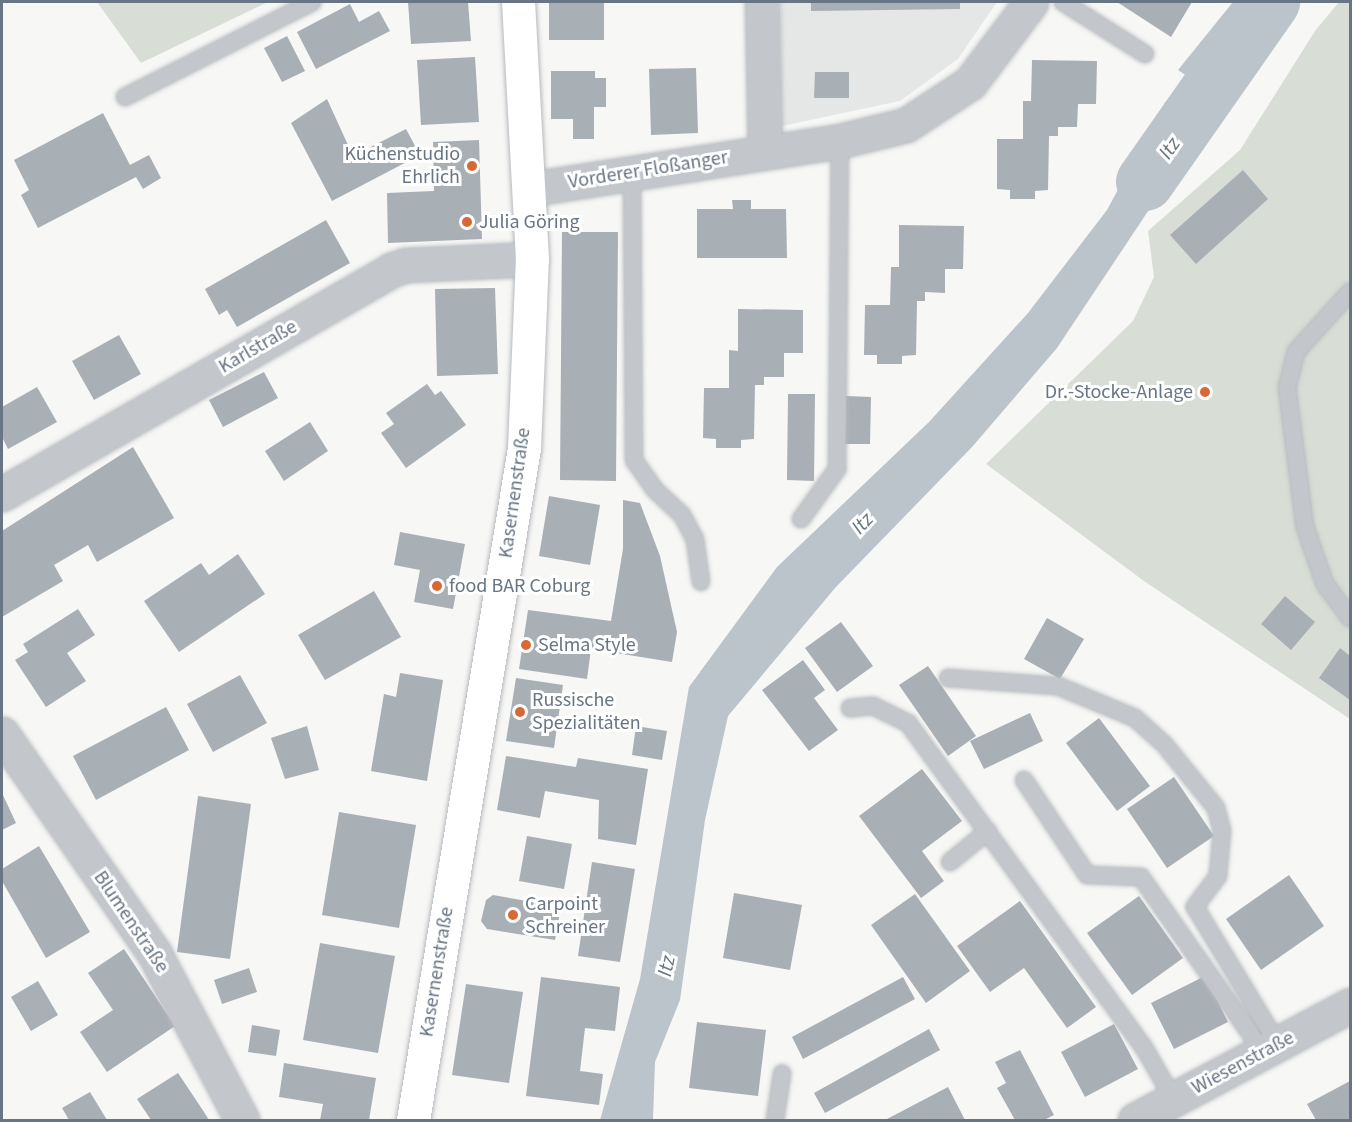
<!DOCTYPE html>
<html>
<head>
<meta charset="utf-8">
<style>
  body { margin:0 }
  #map { position:relative; width:1352px; height:1122px; overflow:hidden; background:#f7f7f5; font-family:"Source Sans 3",sans-serif }
  div>[style] { position:absolute }
  .built>* { inset:0; background:#e5e6e6 }
  .green>* { inset:0; background:#d8ded6 }
  .water>* { inset:0; background:#bbc4ca }
  .river>* { height:58px; margin:-29px; padding:0 29px; transform-origin:29px; border-radius:29px; background:#bbc4ca }
  .building>* { inset:0; background:#a8afb5 }
  .roads { filter:drop-shadow(0 0 2px #b6babe) drop-shadow(0 0 2px #b6babe) }
  .lane>* { height:16px; margin:-8px; padding:0 8px; transform-origin:8px; border-radius:8px; background:#c3c6ca }
  .street>* { height:33px; margin:-16.5px; padding:0 16.5px; transform-origin:16.5px; border-radius:16.5px; background:#c3c6ca }
  .secondary>* { height:33px; margin:-16.5px; padding:0 16.5px; transform-origin:16.5px; border-radius:16.5px; background:#fff }
  .dots>* { width:16px; height:16px; translate:-50% -50%; box-sizing:border-box; border:3px solid #fff; border-radius:50% }
  span { translate:-50% -50%; white-space:nowrap; text-align:center; line-height:1.15; -webkit-text-stroke:6px #fff; paint-order:stroke }
  .poi-label { font-size:20px; color:#687584 }
  .right { translate:-100% -50%; text-align:right }
  .left { translate:0 -50%; text-align:left }
  .street-label { font-size:20px; color:#687584 }
  .water-label { font-size:21px; color:#64767f; font-style:italic }
  .frame { position:absolute; inset:0; border:3px solid #687584; pointer-events:none }
</style>
</head>
<body>
<div id="map">
  <div class="built">
    <i style="clip-path:polygon(781px 2px,997px 2px,958px 59px,900px 101px,782px 126px)"></i>
  </div>
  <div class="green">
    <i style="clip-path:polygon(97px 2px,268px 2px,141px 63px)"></i>
    <i style="clip-path:polygon(1339px 2px,1350px 2px,1350px 719px,1144px 581px,986px 464px,1133px 321px,1154px 277px,1148px 231px,1240px 150px,1315px 31px)"></i>
  </div>
  <div class="water">
    <i style="clip-path:polygon(1233px 2px,1295px 2px,1224px 101px,1178px 70px)"></i>
    <i style="clip-path:polygon(1166px 101px,1206px 124px,1057px 348px,972px 447px,835px 588px,728px 716px,705px 820px,680px 1000px,655px 1062px,653px 1120px,600px 1120px,640px 979px,689px 687px,777px 567px,929px 422px,1028px 313px,1107px 210px)"></i>
  </div>
  <div class="river">
    <i style="left:1145px;top:182px;width:220px;rotate:-55deg"></i>
  </div>
  <div class="building">
    <i style="clip-path:polygon(408px 2px,468px 2px,471px 41px,411px 44px)"></i>
    <i style="clip-path:polygon(549px 2px,604px 2px,604px 40px,549px 40px)"></i>
    <i style="clip-path:polygon(811px 2px,960px 2px,960px 9px,811px 11px)"></i>
    <i style="clip-path:polygon(1117px 2px,1192px 2px,1171px 37px)"></i>
    <i style="clip-path:polygon(350px 4px,359px 22px,379px 11px,390px 31px,316px 69px,297px 32px)"></i>
    <i style="clip-path:polygon(287px 36px,305px 71px,282px 82px,264px 48px)"></i>
    <i style="clip-path:polygon(475px 57px,479px 122px,421px 125px,417px 60px)"></i>
    <i style="clip-path:polygon(1032px 60px,1097px 61px,1096px 104px,1078px 104px,1077px 127px,1058px 127px,1058px 136px,1049px 136px,1048px 190px,1035px 191px,1035px 199px,1010px 199px,1010px 190px,997px 189px,997px 139px,1023px 139px,1023px 101px,1031px 101px)"></i>
    <i style="clip-path:polygon(696px 68px,698px 133px,651px 135px,649px 69px)"></i>
    <i style="clip-path:polygon(551px 71px,595px 71px,595px 78px,606px 78px,606px 107px,594px 107px,594px 139px,573px 139px,573px 119px,551px 119px)"></i>
    <i style="clip-path:polygon(815px 72px,849px 72px,849px 98px,814px 98px)"></i>
    <i style="clip-path:polygon(327px 99px,353px 156px,406px 129px,420px 155px,332px 201px,291px 123px)"></i>
    <i style="clip-path:polygon(103px 113px,130px 165px,149px 155px,161px 178px,143px 189px,136px 177px,38px 228px,21px 195px,29px 190px,14px 160px)"></i>
    <i style="clip-path:polygon(479px 140px,482px 239px,388px 243px,387px 193px,434px 191px,433px 142px)"></i>
    <i style="clip-path:polygon(1243px 170px,1268px 199px,1196px 264px,1170px 235px)"></i>
    <i style="clip-path:polygon(732px 200px,751px 200px,751px 209px,786px 209px,787px 258px,697px 258px,697px 209px,733px 209px)"></i>
    <i style="clip-path:polygon(326px 220px,350px 263px,237px 327px,227px 310px,219px 315px,205px 289px)"></i>
    <i style="clip-path:polygon(899px 225px,964px 226px,963px 269px,945px 269px,945px 293px,925px 292px,925px 301px,917px 301px,916px 355px,902px 356px,902px 364px,877px 364px,877px 355px,864px 355px,865px 305px,890px 305px,891px 267px,899px 267px)"></i>
    <i style="clip-path:polygon(562px 232px,618px 232px,616px 481px,560px 480px)"></i>
    <i style="clip-path:polygon(495px 288px,498px 374px,437px 376px,435px 289px)"></i>
    <i style="clip-path:polygon(738px 309px,803px 310px,803px 353px,784px 353px,784px 377px,764px 377px,764px 385px,755px 385px,754px 439px,741px 440px,741px 448px,716px 448px,716px 439px,703px 438px,704px 388px,729px 388px,729px 350px,738px 351px)"></i>
    <i style="clip-path:polygon(119px 335px,141px 374px,94px 400px,72px 361px)"></i>
    <i style="clip-path:polygon(264px 372px,278px 398px,223px 427px,209px 400px)"></i>
    <i style="clip-path:polygon(427px 384px,435px 395px,441px 391px,466px 425px,406px 468px,381px 433px,394px 424px,386px 413px)"></i>
    <i style="clip-path:polygon(37px 387px,57px 422px,8px 449px,2px 437px,2px 407px)"></i>
    <i style="clip-path:polygon(788px 394px,815px 394px,814px 481px,787px 480px)"></i>
    <i style="clip-path:polygon(846px 396px,871px 397px,870px 444px,845px 444px)"></i>
    <i style="clip-path:polygon(310px 422px,328px 451px,284px 481px,265px 451px)"></i>
    <i style="clip-path:polygon(133px 447px,174px 518px,97px 562px,88px 545px,54px 565px,63px 581px,2px 617px,2px 531px)"></i>
    <i style="clip-path:polygon(549px 496px,600px 505px,590px 565px,539px 556px)"></i>
    <i style="clip-path:polygon(623px 500px,640px 503px,660px 556px,677px 632px,672px 662px,591px 649px,587px 679px,519px 669px,528px 610px,611px 621px,623px 549px)"></i>
    <i style="clip-path:polygon(400px 532px,465px 544px,453px 609px,414px 602px,420px 570px,394px 565px)"></i>
    <i style="clip-path:polygon(238px 554px,265px 594px,179px 652px,144px 601px,201px 563px,209px 575px)"></i>
    <i style="clip-path:polygon(374px 591px,401px 637px,325px 680px,298px 635px)"></i>
    <i style="clip-path:polygon(1285px 596px,1315px 622px,1291px 650px,1261px 624px)"></i>
    <i style="clip-path:polygon(78px 609px,95px 635px,67px 653px,86px 681px,46px 707px,15px 660px,28px 652px,23px 644px)"></i>
    <i style="clip-path:polygon(1047px 618px,1084px 639px,1060px 679px,1024px 659px)"></i>
    <i style="clip-path:polygon(841px 622px,873px 666px,837px 692px,805px 648px)"></i>
    <i style="clip-path:polygon(1340px 648px,1350px 656px,1350px 700px,1319px 678px)"></i>
    <i style="clip-path:polygon(803px 660px,825px 690px,814px 698px,838px 730px,809px 751px,762px 690px)"></i>
    <i style="clip-path:polygon(928px 666px,976px 736px,948px 756px,899px 685px)"></i>
    <i style="clip-path:polygon(400px 673px,443px 680px,427px 781px,371px 771px,384px 694px,396px 697px)"></i>
    <i style="clip-path:polygon(240px 675px,267px 723px,213px 752px,187px 704px)"></i>
    <i style="clip-path:polygon(516px 678px,563px 685px,554px 748px,506px 741px)"></i>
    <i style="clip-path:polygon(166px 707px,189px 750px,96px 800px,73px 756px)"></i>
    <i style="clip-path:polygon(1030px 713px,1043px 741px,984px 769px,970px 741px)"></i>
    <i style="clip-path:polygon(1099px 718px,1150px 786px,1117px 811px,1066px 743px)"></i>
    <i style="clip-path:polygon(307px 726px,319px 770px,285px 779px,271px 738px)"></i>
    <i style="clip-path:polygon(636px 726px,667px 731px,662px 760px,632px 755px)"></i>
    <i style="clip-path:polygon(506px 756px,576px 767px,578px 758px,648px 769px,636px 845px,598px 839px,599px 800px,545px 791px,540px 818px,497px 810px)"></i>
    <i style="clip-path:polygon(922px 769px,962px 821px,922px 851px,944px 881px,921px 898px,859px 816px)"></i>
    <i style="clip-path:polygon(1174px 777px,1214px 836px,1167px 868px,1127px 809px)"></i>
    <i style="clip-path:polygon(2px 793px,16px 823px,2px 830px)"></i>
    <i style="clip-path:polygon(198px 796px,251px 804px,230px 959px,177px 952px)"></i>
    <i style="clip-path:polygon(339px 812px,416px 825px,399px 928px,322px 915px)"></i>
    <i style="clip-path:polygon(527px 836px,572px 844px,564px 889px,519px 881px)"></i>
    <i style="clip-path:polygon(39px 846px,90px 932px,46px 958px,2px 881px,2px 869px)"></i>
    <i style="clip-path:polygon(592px 862px,635px 869px,620px 962px,578px 956px)"></i>
    <i style="clip-path:polygon(1289px 875px,1324px 926px,1261px 970px,1226px 919px)"></i>
    <i style="clip-path:polygon(734px 893px,802px 905px,790px 970px,723px 958px)"></i>
    <i style="clip-path:polygon(915px 894px,970px 971px,926px 1003px,871px 925px)"></i>
    <i style="clip-path:polygon(493px 895px,561px 907px,555px 940px,487px 929px,481px 921px,486px 900px)"></i>
    <i style="clip-path:polygon(1139px 896px,1183px 958px,1132px 995px,1087px 933px)"></i>
    <i style="clip-path:polygon(1020px 901px,1096px 1007px,1067px 1028px,1024px 968px,990px 992px,957px 946px)"></i>
    <i style="clip-path:polygon(320px 943px,395px 956px,378px 1053px,303px 1040px)"></i>
    <i style="clip-path:polygon(124px 949px,175px 1026px,107px 1072px,80px 1032px,113px 1010px,88px 973px)"></i>
    <i style="clip-path:polygon(249px 968px,257px 992px,222px 1004px,214px 980px)"></i>
    <i style="clip-path:polygon(1205px 976px,1228px 1022px,1174px 1049px,1151px 1003px)"></i>
    <i style="clip-path:polygon(541px 977px,620px 987px,615px 1031px,585px 1028px,580px 1071px,603px 1074px,599px 1105px,526px 1096px)"></i>
    <i style="clip-path:polygon(903px 977px,915px 999px,803px 1059px,792px 1037px)"></i>
    <i style="clip-path:polygon(38px 981px,58px 1015px,31px 1031px,11px 997px)"></i>
    <i style="clip-path:polygon(466px 984px,523px 992px,509px 1083px,452px 1075px)"></i>
    <i style="clip-path:polygon(697px 1022px,766px 1030px,758px 1096px,689px 1088px)"></i>
    <i style="clip-path:polygon(1114px 1024px,1138px 1069px,1085px 1097px,1061px 1052px)"></i>
    <i style="clip-path:polygon(252px 1025px,280px 1030px,276px 1056px,248px 1052px)"></i>
    <i style="clip-path:polygon(929px 1029px,940px 1050px,825px 1113px,814px 1093px)"></i>
    <i style="clip-path:polygon(1020px 1050px,1054px 1115px,1044px 1120px,1015px 1120px,997px 1088px,1006px 1083px,995px 1062px)"></i>
    <i style="clip-path:polygon(284px 1063px,376px 1078px,369px 1120px,320px 1120px,323px 1104px,279px 1097px)"></i>
    <i style="clip-path:polygon(178px 1073px,204px 1112px,209px 1120px,151px 1120px,137px 1099px)"></i>
    <i style="clip-path:polygon(1350px 1081px,1350px 1120px,1316px 1120px,1307px 1104px)"></i>
    <i style="clip-path:polygon(948px 1087px,965px 1120px,885px 1120px,908px 1108px)"></i>
    <i style="clip-path:polygon(90px 1092px,107px 1120px,69px 1120px,62px 1108px)"></i>
  </div>
  <div class="roads">
    <div class="lane">
      <i style="left:1063px;top:2px;width:97px;rotate:32.4deg"></i>
      <i style="left:125px;top:97px;width:210px;rotate:-26.9deg"></i>
      <i style="left:632px;top:173px;width:287px;rotate:89.6deg"></i>
      <i style="left:634px;top:460px;width:35px;rotate:55deg"></i>
      <i style="left:654px;top:489px;width:38px;rotate:43deg"></i>
      <i style="left:682px;top:515px;width:27px;rotate:62deg"></i>
      <i style="left:695px;top:539px;width:43px;rotate:82.1deg"></i>
      <i style="left:1350px;top:292px;width:81px;rotate:132deg"></i>
      <i style="left:1296px;top:352px;width:36px;rotate:104deg"></i>
      <i style="left:1287px;top:387px;width:141px;rotate:82.7deg"></i>
      <i style="left:1305px;top:527px;width:60px;rotate:70.7deg"></i>
      <i style="left:1325px;top:584px;width:42px;rotate:53.7deg"></i>
      <i style="left:801px;top:519px;width:62px;rotate:-54.2deg"></i>
      <i style="left:837px;top:469px;width:328px;rotate:-89.5deg"></i>
      <i style="left:948px;top:678px;width:110px;rotate:4.2deg"></i>
      <i style="left:1058px;top:686px;width:83px;rotate:22.6deg"></i>
      <i style="left:1135px;top:718px;width:39px;rotate:42deg"></i>
      <i style="left:1164px;top:744px;width:82px;rotate:50.9deg"></i>
      <i style="left:1216px;top:808px;width:23px;rotate:75deg"></i>
      <i style="left:1222px;top:830px;width:46px;rotate:95deg"></i>
      <i style="left:1218px;top:876px;width:39px;rotate:127deg"></i>
      <i style="left:1195px;top:907px;width:160px;rotate:58.8deg"></i>
      <i style="left:850px;top:708px;width:23px;rotate:-5deg"></i>
      <i style="left:873px;top:706px;width:39px;rotate:26deg"></i>
      <i style="left:908px;top:723px;width:399px;rotate:54deg"></i>
      <i style="left:1143px;top:1046px;width:62px;rotate:60.1deg"></i>
      <i style="left:1024px;top:780px;width:114px;rotate:56.4deg"></i>
      <i style="left:1087px;top:875px;width:54px;rotate:2.1deg"></i>
      <i style="left:1141px;top:877px;width:213px;rotate:55.1deg"></i>
      <i style="left:950px;top:862px;width:49px;rotate:-39.2deg"></i>
      <i style="left:775px;top:1120px;width:47px;rotate:-81.3deg"></i>
    </div>
    <div class="street">
      <i style="left:762px;top:2px;width:150px;rotate:88.9deg"></i>
      <i style="left:530px;top:189px;width:314px;rotate:-8.8deg"></i>
      <i style="left:840px;top:141px;width:68px;rotate:-13.6deg"></i>
      <i style="left:906px;top:125px;width:77px;rotate:-33.3deg"></i>
      <i style="left:970px;top:83px;width:101px;rotate:-53deg"></i>
      <i style="left:2px;top:494px;width:449px;rotate:-29.9deg"></i>
      <i style="left:391px;top:270px;width:16px;rotate:-18deg"></i>
      <i style="left:406px;top:265px;width:126px;rotate:-2.7deg"></i>
      <i style="left:2px;top:734px;width:267px;rotate:55.2deg"></i>
      <i style="left:154px;top:953px;width:189px;rotate:62.2deg"></i>
      <i style="left:1135px;top:1120px;width:244px;rotate:-28.1deg"></i>
    </div>
    <div class="secondary">
      <i style="left:413px;top:1120px;width:681px;rotate:-80.62deg"></i>
      <i style="left:524px;top:448px;width:189px;rotate:-87.6deg"></i>
      <i style="left:532px;top:259px;width:257px;rotate:-93.1deg"></i>
    </div>
  </div>
  <div class="dots">
    <i style="left:472px;top:166px;background:#d86834"></i>
    <i style="left:467px;top:222px;background:#d86834"></i>
    <i style="left:1205px;top:392px;background:#d86834"></i>
    <i style="left:437px;top:586px;background:#d86834"></i>
    <i style="left:526px;top:645px;background:#d86834"></i>
    <i style="left:520px;top:712px;background:#d86834"></i>
    <i style="left:513px;top:915px;background:#d86834"></i>
  </div>
  <div class="poi-label">
    <span class="right" style="left:460px;top:166px">Küchenstudio<br>Ehrlich</span>
    <span class="left" style="left:479px;top:222px">Julia Göring</span>
    <span class="right" style="left:1193px;top:392px">Dr.-Stocke-Anlage</span>
    <span class="left" style="left:449px;top:586px">food BAR Coburg</span>
    <span class="left" style="left:538px;top:645px">Selma Style</span>
    <span class="left" style="left:532px;top:712px">Russische<br>Spezialitäten</span>
    <span class="left" style="left:525px;top:916px">Carpoint<br>Schreiner</span>
  </div>
  <div class="street-label">
    <span style="left:648px;top:170px;rotate:-9deg">Vorderer Floßanger</span>
    <span style="left:258px;top:347px;rotate:-30deg">Karlstraße</span>
    <span style="left:515px;top:493px;rotate:-82deg">Kasernenstraße</span>
    <span style="left:131px;top:922px;rotate:56deg">Blumenstraße</span>
    <span style="left:437px;top:972px;rotate:-81deg">Kasernenstraße</span>
    <span style="left:1243px;top:1063px;rotate:-28deg">Wiesenstraße</span>
  </div>
  <div class="water-label">
    <span style="left:1169px;top:148px;rotate:-55deg">Itz</span>
    <span style="left:862px;top:523px;rotate:-47deg">Itz</span>
    <span style="left:666px;top:966px;rotate:-79deg">Itz</span>
  </div>
  <div class="frame"></div>
</div>
</body>
</html>
